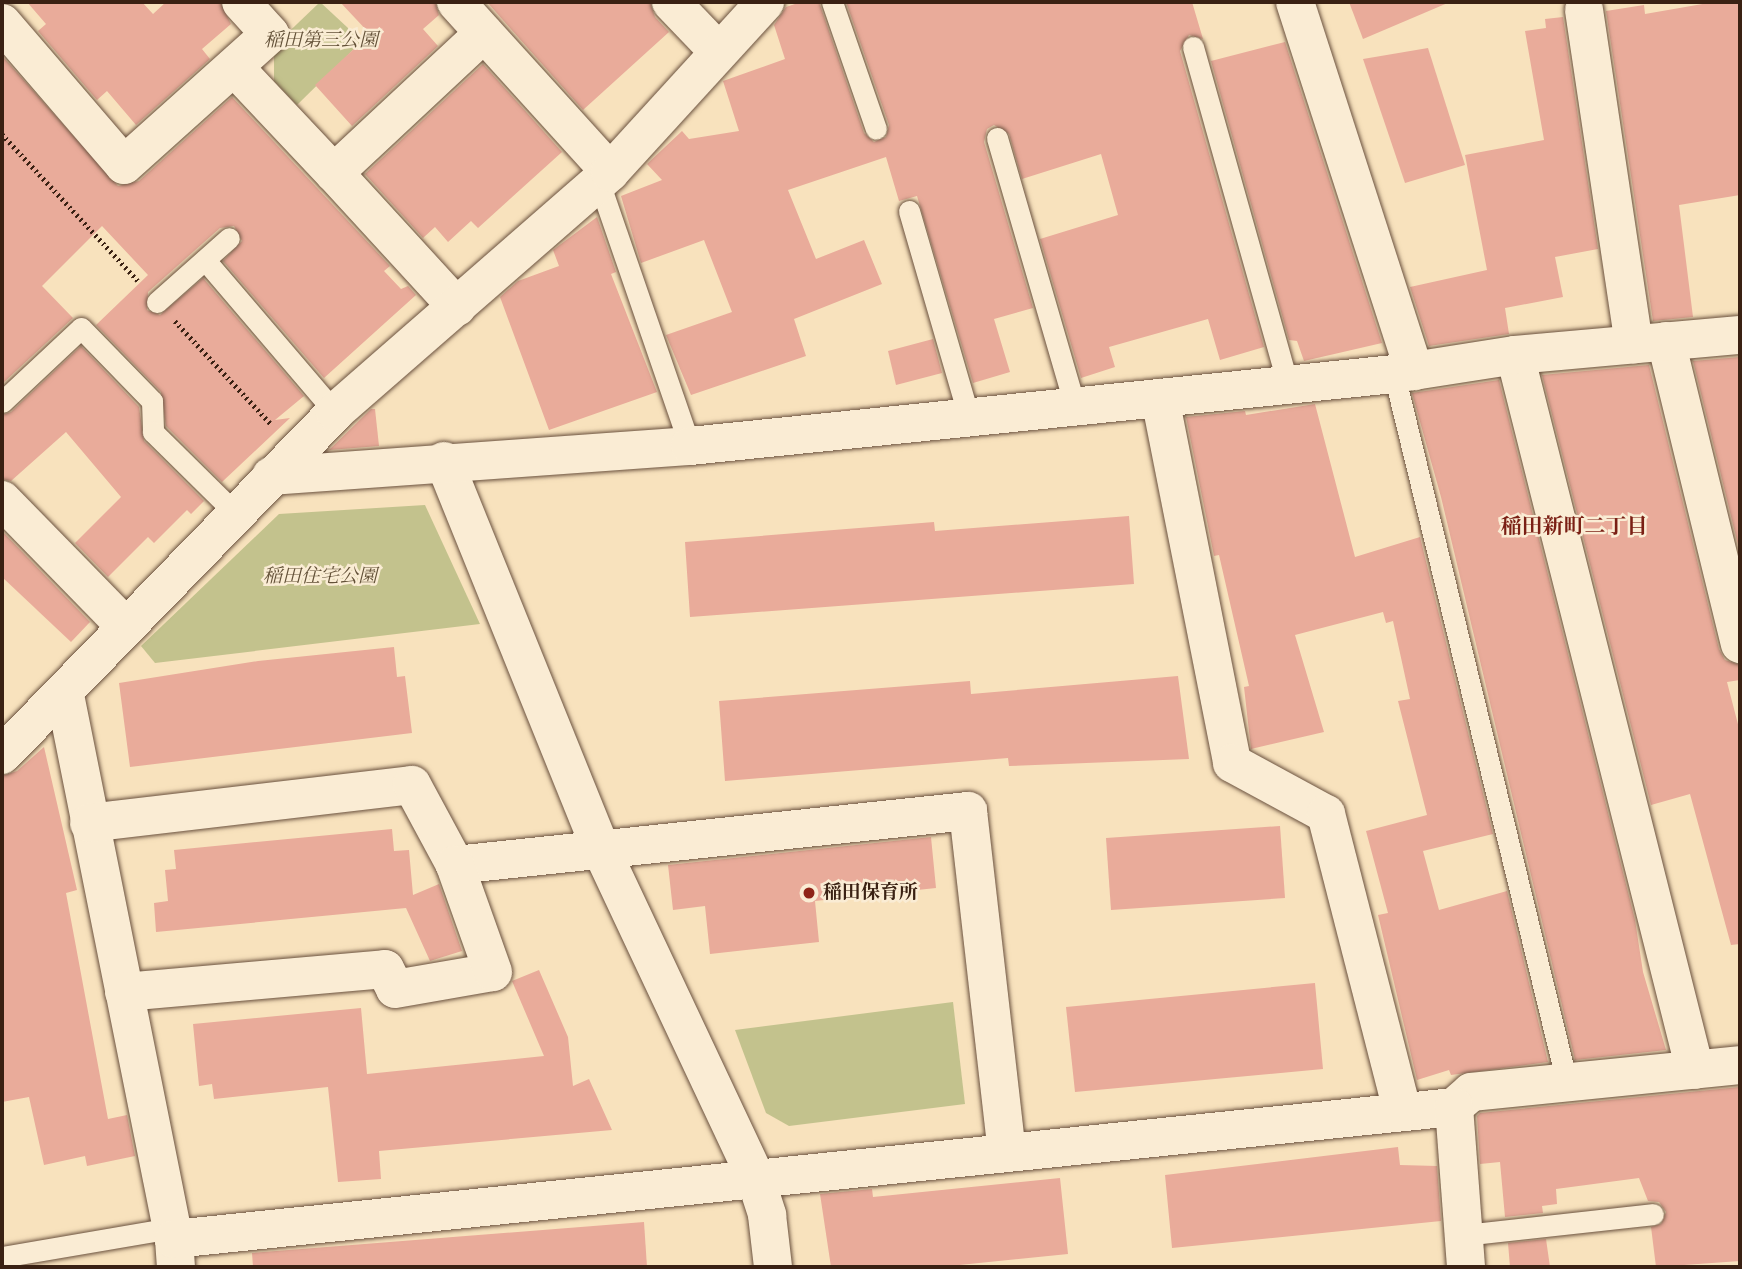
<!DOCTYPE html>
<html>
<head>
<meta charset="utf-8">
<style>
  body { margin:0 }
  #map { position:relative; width:1742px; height:1269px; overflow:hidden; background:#f8e2bd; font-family:"IM FELL French Canon","Noto Serif JP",serif }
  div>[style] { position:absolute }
  .green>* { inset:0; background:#c3c28d }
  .building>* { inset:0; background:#e9ab9a }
  .path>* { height:4.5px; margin-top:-2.25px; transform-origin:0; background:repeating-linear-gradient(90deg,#3a2113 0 2px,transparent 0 5.5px) }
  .roads { filter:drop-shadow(0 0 2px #6a513e) drop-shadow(0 0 2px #6a513e) }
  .service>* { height:21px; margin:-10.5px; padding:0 10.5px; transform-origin:10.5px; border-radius:10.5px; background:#faecd4 }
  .minor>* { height:38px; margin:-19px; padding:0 19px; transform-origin:19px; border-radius:19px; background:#faecd4 }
  .dots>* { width:19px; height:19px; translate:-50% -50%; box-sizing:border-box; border:4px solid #faecd4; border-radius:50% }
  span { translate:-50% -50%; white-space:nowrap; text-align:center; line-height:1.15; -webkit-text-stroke:5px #faecd4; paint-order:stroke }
  .park-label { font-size:19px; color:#635138; font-style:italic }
  .poi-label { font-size:19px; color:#3a2113; font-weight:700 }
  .left { translate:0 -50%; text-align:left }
  .neighbourhood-label { font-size:21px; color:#7a1f14; font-weight:700 }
  .frame { position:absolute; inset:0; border:4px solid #3a2113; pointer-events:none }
</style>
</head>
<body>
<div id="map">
  <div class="green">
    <i style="clip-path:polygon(320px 2px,362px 41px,297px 105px,274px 81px,274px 46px)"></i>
    <i style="clip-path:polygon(425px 505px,480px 624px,155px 663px,141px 646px,279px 514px)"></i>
    <i style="clip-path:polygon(953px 1002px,965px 1104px,789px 1126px,766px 1113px,735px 1030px)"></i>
  </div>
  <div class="building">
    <i style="clip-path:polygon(27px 2px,142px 2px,153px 14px,166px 2px,220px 2px,231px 24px,202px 49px,210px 59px,136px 125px,107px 91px,97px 100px,38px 31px,46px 24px)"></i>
    <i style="clip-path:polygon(340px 2px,435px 2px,439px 15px,423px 29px,438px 46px,352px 126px,315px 85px,370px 34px)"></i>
    <i style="clip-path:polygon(487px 2px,650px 2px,655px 17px,669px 32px,583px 110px)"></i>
    <i style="clip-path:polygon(801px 2px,819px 2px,864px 133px,874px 142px,886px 137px,889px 125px,846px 2px,1192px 2px,1203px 39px,1189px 35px,1180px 51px,1264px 347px,1220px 360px,1208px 319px,1109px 347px,1115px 367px,1081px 378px,1040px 239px,1118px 215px,1101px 154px,1022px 179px,1009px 134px,994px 125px,987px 129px,984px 142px,1033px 308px,994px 319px,1010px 372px,973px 383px,917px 196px,899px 201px,886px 157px,788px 190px,816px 259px,864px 240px,882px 284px,794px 319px,806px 356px,691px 395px,666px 335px,732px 312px,704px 240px,641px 263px,621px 196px,662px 180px,647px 164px,682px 131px,689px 139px,739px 131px,723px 81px,785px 59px,774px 25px,786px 7px)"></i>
    <i style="clip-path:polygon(1349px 2px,1450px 2px,1363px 39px)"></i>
    <i style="clip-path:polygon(1714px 2px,1740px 2px,1740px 195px,1679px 205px,1693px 317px,1653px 321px,1606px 11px,1644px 5px,1645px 14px)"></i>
    <i style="clip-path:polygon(1563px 17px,1598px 249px,1555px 257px,1563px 297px,1505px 308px,1509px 334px,1429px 346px,1410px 287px,1487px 270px,1465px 155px,1544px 140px,1525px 31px,1546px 28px,1545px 19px)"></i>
    <i style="clip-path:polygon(1285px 42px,1382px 343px,1304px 361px,1297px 341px,1289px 340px,1211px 61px)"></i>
    <i style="clip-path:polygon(1428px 48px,1465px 165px,1405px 183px,1363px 59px)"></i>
    <i style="clip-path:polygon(4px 58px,118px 186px,139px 181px,232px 97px,390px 266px,384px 271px,401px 289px,408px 286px,416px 295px,324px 378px,223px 261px,242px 241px,234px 226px,220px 228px,148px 292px,147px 310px,160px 315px,203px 278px,304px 396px,275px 420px,290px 418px,222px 482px,166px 426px,161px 392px,96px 325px,148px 275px,102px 226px,42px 286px,73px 318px,2px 384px)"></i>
    <i style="clip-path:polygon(483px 64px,562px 152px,478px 228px,471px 221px,448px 242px,435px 227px,423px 238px,365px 174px)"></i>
    <i style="clip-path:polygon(597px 217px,616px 272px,611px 274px,657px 392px,549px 430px,500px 297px,518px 281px,559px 266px,553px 250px)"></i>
    <i style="clip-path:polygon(933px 339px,942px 373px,896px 385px,888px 351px)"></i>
    <i style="clip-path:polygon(81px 346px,139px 407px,144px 441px,204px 501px,191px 514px,187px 510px,154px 543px,148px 537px,108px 577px,75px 543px,121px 497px,66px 432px,11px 481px,2px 479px,2px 415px,11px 412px)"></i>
    <i style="clip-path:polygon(1740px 357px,1740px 553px,1693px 361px)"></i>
    <i style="clip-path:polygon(1649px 365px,1719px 649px,1725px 660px,1740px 665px,1740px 680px,1727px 682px,1740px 732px,1740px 944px,1731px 945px,1690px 794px,1651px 805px,1542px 375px)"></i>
    <i style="clip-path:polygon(1499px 380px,1635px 920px,1643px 972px,1666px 1050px,1575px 1060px,1441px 497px,1412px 393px)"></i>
    <i style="clip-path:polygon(1315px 404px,1355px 557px,1420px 537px,1493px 834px,1423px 851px,1439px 910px,1507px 891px,1548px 1062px,1451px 1075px,1449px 1070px,1417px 1080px,1378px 915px,1388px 913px,1366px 831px,1427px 815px,1398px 701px,1410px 699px,1393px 621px,1386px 623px,1383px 612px,1295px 635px,1324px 732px,1251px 749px,1244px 687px,1249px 686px,1219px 555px,1214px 556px,1186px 417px,1245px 411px,1246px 415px)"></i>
    <i style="clip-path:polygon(371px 409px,375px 409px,379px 446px,329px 450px)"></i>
    <i style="clip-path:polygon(1129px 516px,1134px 584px,690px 617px,685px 542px,934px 522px,935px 531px)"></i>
    <i style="clip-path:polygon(2px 531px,90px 622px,71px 642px,2px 577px)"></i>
    <i style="clip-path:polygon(394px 647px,397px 677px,405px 676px,412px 733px,130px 767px,119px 683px,258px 661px)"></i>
    <i style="clip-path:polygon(1178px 676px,1189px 759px,1009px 766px,1008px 758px,725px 781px,719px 701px,970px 681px,971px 694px)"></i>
    <i style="clip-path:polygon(44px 747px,77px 890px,66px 893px,108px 1119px,127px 1115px,135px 1156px,87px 1166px,85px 1156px,44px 1165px,29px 1097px,2px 1102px,2px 776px,17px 771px)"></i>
    <i style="clip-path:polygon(1280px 826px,1285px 898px,1111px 910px,1106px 838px)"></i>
    <i style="clip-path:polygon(392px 829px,394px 851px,409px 850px,413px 895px,439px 884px,462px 951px,430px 961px,406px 908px,156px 932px,154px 903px,168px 901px,165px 870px,176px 869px,174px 850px)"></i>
    <i style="clip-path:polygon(931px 837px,936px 888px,815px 901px,819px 942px,710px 954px,705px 906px,673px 910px,668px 865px)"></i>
    <i style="clip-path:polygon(539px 970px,568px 1037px,573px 1086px,589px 1079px,612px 1130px,379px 1151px,381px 1179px,338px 1182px,328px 1087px,214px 1099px,212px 1084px,199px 1086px,193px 1024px,361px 1008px,367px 1074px,544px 1056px,512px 981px)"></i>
    <i style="clip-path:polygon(1315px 983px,1323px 1069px,1075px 1092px,1066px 1007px)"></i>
    <i style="clip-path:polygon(1740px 1087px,1740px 1261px,1656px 1267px,1651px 1227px,1661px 1224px,1666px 1212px,1659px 1202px,1648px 1201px,1639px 1178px,1556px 1189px,1557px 1204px,1542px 1206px,1543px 1213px,1505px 1217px,1500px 1162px,1480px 1164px,1477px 1116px,1480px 1113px)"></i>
    <i style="clip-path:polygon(1398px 1147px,1400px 1165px,1437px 1166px,1441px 1221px,1172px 1248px,1165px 1175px)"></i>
    <i style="clip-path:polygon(1060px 1178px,1068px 1254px,940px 1267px,831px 1267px,820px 1194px,872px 1189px,873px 1197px)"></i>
    <i style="clip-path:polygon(644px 1222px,647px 1267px,253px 1267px,252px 1253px)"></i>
    <i style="clip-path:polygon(1546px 1239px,1550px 1267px,1510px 1267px,1508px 1243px)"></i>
  </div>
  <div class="path">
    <i style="left:2px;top:134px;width:200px;rotate:47.2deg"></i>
    <i style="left:175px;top:321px;width:142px;rotate:47deg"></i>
  </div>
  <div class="roads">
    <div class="service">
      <i style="left:832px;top:2px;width:134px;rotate:70.9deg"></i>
      <i style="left:1193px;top:47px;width:351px;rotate:74.3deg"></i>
      <i style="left:997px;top:138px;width:279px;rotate:73.8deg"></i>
      <i style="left:599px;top:182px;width:279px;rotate:71deg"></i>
      <i style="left:909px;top:211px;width:215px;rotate:73.8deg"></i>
      <i style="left:205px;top:260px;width:200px;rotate:49.5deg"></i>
      <i style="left:157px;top:302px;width:96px;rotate:-41.6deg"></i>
      <i style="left:1394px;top:374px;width:730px;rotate:76.29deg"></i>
      <i style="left:2px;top:402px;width:108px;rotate:-43.1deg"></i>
      <i style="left:81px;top:328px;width:102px;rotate:45.8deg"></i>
      <i style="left:152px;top:401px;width:31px;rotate:88deg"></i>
      <i style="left:153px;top:432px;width:115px;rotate:44.6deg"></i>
      <i style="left:1464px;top:1235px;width:190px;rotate:-6.3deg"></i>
      <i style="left:2px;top:1257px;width:171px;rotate:-9.7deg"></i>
    </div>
    <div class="minor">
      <i style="left:456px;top:2px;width:229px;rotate:47.8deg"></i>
      <i style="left:671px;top:2px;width:69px;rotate:46.2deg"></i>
      <i style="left:1295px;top:2px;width:388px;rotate:72.1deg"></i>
      <i style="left:1584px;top:10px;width:338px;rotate:81.5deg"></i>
      <i style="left:2px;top:23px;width:187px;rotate:49.3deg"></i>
      <i style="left:124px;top:165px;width:196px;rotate:-41.9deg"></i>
      <i style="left:270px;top:34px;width:43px;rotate:-132.2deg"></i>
      <i style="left:234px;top:67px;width:146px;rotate:46.7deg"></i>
      <i style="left:457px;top:307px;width:182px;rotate:-132.5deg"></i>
      <i style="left:334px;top:173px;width:205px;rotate:-43deg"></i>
      <i style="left:1666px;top:341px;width:312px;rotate:76.3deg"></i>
      <i style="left:1515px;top:355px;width:737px;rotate:75.87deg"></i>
      <i style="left:1160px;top:398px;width:372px;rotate:78.8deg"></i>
      <i style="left:1232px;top:763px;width:107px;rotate:28.5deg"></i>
      <i style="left:1326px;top:814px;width:307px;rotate:75.6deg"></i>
      <i style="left:444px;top:461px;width:419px;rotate:68deg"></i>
      <i style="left:601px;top:849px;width:362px;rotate:64.8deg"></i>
      <i style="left:755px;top:1177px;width:40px;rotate:72deg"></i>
      <i style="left:767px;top:1215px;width:52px;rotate:83.4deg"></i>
      <i style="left:271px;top:476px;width:420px;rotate:-4.1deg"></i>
      <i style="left:690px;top:446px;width:708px;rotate:-5.84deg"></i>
      <i style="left:1394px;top:374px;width:122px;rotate:-8.9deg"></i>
      <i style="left:1515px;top:355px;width:226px;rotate:-5.1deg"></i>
      <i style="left:2px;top:500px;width:175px;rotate:45.7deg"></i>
      <i style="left:65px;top:695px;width:555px;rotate:78.67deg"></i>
      <i style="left:174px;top:1239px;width:28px;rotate:86deg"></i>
      <i style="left:2px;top:755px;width:478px;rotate:-45.8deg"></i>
      <i style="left:335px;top:412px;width:365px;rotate:-41.1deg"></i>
      <i style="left:610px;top:172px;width:230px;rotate:-47.6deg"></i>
      <i style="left:89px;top:823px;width:325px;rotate:-6.7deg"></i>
      <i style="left:412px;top:785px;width:91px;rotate:61.7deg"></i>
      <i style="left:455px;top:865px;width:516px;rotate:-6.01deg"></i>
      <i style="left:968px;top:811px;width:342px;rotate:83.5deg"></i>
      <i style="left:124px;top:992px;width:262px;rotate:-5deg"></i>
      <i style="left:385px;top:969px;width:22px;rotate:63deg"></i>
      <i style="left:395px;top:989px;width:99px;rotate:-9.8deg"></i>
      <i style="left:493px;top:972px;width:114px;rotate:-109.6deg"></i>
      <i style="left:1454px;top:1107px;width:23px;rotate:-41deg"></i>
      <i style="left:1471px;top:1092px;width:270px;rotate:-5.7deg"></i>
      <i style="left:174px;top:1239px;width:1287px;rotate:-5.89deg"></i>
      <i style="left:1454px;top:1107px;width:160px;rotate:85.7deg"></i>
    </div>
  </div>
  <div class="dots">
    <i style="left:809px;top:893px;background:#8f2418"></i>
  </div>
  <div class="park-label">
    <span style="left:321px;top:41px">稲田第三公園</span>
    <span style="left:320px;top:577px">稲田住宅公園</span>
  </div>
  <div class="poi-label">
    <span class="left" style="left:823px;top:893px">稲田保育所</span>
  </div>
  <div class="neighbourhood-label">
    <span style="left:1574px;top:526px">稲田新町二丁目</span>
  </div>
  <div class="frame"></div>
</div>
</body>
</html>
